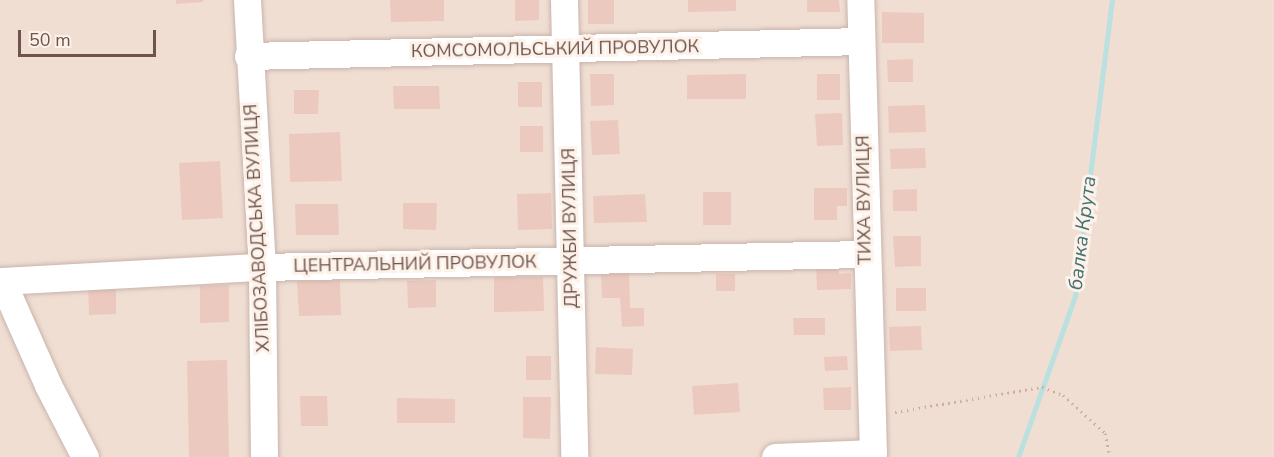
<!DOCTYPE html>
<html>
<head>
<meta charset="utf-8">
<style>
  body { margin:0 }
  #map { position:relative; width:1274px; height:457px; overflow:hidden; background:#f9ede4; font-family:"Nunito Sans",sans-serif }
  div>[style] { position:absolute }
  .residential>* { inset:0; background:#f0ded3 }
  .stream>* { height:5px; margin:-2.5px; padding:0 2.5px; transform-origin:2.5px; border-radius:2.5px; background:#bae0e0 }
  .building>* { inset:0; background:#ecc9be }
  .path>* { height:3px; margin-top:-1.5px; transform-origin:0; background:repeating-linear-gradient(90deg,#d0aca2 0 1.5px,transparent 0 6px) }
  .roads { filter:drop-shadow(0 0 2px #c9b4ab) drop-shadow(0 0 2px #c9b4ab) }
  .minor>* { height:27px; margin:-13.5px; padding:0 13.5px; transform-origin:13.5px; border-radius:13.5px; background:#fff }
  span { translate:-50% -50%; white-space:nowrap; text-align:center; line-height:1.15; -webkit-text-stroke:6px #fdf2e9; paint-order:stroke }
  .street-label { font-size:18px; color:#6f534c }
  .water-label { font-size:20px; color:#427272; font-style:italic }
  .scale { position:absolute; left:18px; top:30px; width:138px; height:27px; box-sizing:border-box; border:3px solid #6f534c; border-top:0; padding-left:8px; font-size:18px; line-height:21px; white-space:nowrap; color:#6f534c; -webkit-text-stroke:4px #fdf2e9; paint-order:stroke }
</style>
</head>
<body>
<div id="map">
  <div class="residential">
    <i style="clip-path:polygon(0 0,1274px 0,1274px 457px,0 457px)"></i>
  </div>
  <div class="stream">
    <i style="left:1018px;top:457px;width:171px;rotate:-70.5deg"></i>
    <i style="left:1075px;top:296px;width:298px;rotate:-82.9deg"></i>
  </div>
  <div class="building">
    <i style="clip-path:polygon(176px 0,203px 0,203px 2px,176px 4px)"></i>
    <i style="clip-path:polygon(390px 0,444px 0,444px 21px,391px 22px)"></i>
    <i style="clip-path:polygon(515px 0,539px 0,539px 20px,515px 21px)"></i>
    <i style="clip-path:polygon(588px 0,614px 0,614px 24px,588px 24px)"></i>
    <i style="clip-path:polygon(688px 0,736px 0,736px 11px,688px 12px)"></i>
    <i style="clip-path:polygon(807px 0,839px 0,840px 12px,807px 12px)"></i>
    <i style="clip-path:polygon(882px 12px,924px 13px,924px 43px,882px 43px)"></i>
    <i style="clip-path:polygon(913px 59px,913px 82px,888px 82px,887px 60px)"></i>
    <i style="clip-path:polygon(590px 74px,614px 74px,614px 105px,591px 106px)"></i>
    <i style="clip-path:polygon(746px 74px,746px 99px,687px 99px,687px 75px)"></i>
    <i style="clip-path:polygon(817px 74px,840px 74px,840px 100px,817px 100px)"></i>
    <i style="clip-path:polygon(518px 82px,542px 82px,542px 107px,518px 107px)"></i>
    <i style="clip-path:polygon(393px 86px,439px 86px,440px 109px,394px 109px)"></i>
    <i style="clip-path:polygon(294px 90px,319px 90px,318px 114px,294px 114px)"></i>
    <i style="clip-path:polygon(925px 105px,926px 132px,889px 133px,888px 106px)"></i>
    <i style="clip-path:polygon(842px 113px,843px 145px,817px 146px,815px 114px)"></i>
    <i style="clip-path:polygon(618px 120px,620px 154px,592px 155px,590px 121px)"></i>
    <i style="clip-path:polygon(520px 126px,543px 126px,543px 152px,520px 152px)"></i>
    <i style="clip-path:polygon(340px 132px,342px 181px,290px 182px,289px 134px)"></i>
    <i style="clip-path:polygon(925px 148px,926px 168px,891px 169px,890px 149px)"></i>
    <i style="clip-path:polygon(220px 161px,223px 218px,182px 220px,179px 163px)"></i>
    <i style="clip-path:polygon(814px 188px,847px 188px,847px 206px,837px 206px,837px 220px,814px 220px)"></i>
    <i style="clip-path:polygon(917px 189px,917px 211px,893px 211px,893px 190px)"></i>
    <i style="clip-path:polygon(703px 192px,731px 192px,731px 225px,703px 225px)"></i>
    <i style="clip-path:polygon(551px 193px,552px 229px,518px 230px,517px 194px)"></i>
    <i style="clip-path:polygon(645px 194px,647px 222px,594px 223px,593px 196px)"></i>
    <i style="clip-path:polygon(403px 203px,437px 203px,436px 230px,403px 229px)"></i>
    <i style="clip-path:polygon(295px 204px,338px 204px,339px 235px,296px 235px)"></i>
    <i style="clip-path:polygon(893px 236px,921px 236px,921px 266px,895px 267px)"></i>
    <i style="clip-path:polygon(838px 265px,839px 274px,851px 273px,851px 289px,817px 290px,816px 266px)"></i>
    <i style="clip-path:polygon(629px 273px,630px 308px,644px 308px,644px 326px,622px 327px,620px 298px,602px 298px,601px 274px)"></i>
    <i style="clip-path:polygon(716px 274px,735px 274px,735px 291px,716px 291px)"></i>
    <i style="clip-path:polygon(494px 277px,543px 277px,544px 311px,494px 312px)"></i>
    <i style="clip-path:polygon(88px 280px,116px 280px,116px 314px,89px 315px)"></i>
    <i style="clip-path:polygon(340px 280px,341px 315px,299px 316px,297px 281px)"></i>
    <i style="clip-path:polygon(436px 280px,436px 307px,408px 308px,407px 281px)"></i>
    <i style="clip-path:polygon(229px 285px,229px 322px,200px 323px,200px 286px)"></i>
    <i style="clip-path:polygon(896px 288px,926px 288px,926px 311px,896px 311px)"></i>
    <i style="clip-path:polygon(793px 318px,825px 318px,825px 335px,794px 335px)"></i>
    <i style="clip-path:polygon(921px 326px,922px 350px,890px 351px,889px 327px)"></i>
    <i style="clip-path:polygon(596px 347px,633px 349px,632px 375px,595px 374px)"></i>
    <i style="clip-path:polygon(526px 356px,551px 356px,551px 380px,526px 380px)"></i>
    <i style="clip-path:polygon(847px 356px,848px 370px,825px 371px,824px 357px)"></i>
    <i style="clip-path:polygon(227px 360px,229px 457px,189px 457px,187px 361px)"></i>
    <i style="clip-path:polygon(738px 383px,740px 412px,694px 415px,692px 386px)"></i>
    <i style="clip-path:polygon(851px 387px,851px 410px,824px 410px,823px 388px)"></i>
    <i style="clip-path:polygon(300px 396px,327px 396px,328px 426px,301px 426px)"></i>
    <i style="clip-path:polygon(523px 397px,551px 397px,550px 439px,523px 438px)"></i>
    <i style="clip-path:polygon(397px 398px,455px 399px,455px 423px,397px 423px)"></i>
  </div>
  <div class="path">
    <i style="left:895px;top:412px;width:149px;rotate:-9.7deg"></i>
    <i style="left:1042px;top:387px;width:22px;rotate:21deg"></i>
    <i style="left:1063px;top:395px;width:57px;rotate:42.1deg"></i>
    <i style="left:1105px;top:433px;width:25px;rotate:78deg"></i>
  </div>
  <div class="roads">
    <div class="minor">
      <i style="left:247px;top:0;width:267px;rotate:86.8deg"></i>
      <i style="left:262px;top:267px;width:190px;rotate:89.4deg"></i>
      <i style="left:564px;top:0;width:457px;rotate:88.7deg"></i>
      <i style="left:248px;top:56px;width:613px;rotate:-1.4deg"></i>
      <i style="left:0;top:281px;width:262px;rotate:-3.1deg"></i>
      <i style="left:262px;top:267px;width:603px;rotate:-1.24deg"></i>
      <i style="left:2px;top:281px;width:114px;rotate:66.1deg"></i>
      <i style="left:48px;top:385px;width:81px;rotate:62.8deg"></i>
      <i style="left:775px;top:457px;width:98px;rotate:-2.3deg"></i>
      <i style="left:873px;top:453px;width:453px;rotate:-91.6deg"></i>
    </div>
  </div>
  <div class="street-label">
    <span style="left:555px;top:49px;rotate:-1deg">КОМСОМОЛЬСЬКИЙ ПРОВУЛОК</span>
    <span style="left:864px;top:200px;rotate:-91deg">ТИХА ВУЛИЦЯ</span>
    <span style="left:257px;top:228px;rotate:-93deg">ХЛІБОЗАВОДСЬКА ВУЛИЦЯ</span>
    <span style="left:570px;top:228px;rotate:-91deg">ДРУЖБИ ВУЛИЦЯ</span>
    <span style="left:415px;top:264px;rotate:-1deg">ЦЕНТРАЛЬНИЙ ПРОВУЛОК</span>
  </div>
  <div class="water-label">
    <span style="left:1082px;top:233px;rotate:-83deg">балка Крута</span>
  </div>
  <div class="scale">50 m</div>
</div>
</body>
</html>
